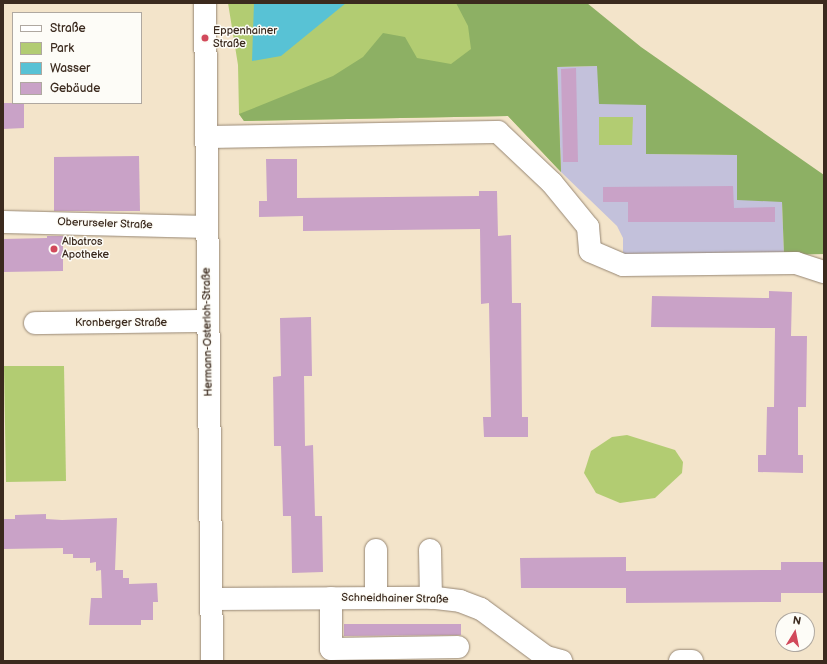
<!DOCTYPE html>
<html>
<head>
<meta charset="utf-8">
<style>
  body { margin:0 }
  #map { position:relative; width:827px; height:664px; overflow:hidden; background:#f3e4ca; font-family:"Balsamiq Sans",sans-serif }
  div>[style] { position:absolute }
  .industrial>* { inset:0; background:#c3c1db }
  .green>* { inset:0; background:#b2cc72 }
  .forest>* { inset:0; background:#8db064 }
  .water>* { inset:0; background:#58c2d5 }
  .building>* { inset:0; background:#c9a2c7 }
  .roads { filter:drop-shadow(0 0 1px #978774) drop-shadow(0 0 1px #978774) }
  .minor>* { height:22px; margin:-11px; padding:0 11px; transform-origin:11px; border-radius:11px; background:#fff }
  .dots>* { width:11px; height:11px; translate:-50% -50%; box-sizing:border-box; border:2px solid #fdfcf7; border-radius:50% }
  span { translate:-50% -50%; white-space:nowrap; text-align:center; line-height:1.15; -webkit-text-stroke:3px #fdfcf7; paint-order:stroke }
  .poi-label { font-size:11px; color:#3b2a1e }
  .left { translate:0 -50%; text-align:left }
  .street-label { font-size:11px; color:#3b2a1e }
  .frame { position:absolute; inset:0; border:4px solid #3b2a1e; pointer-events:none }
  .legend { position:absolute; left:12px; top:12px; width:130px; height:92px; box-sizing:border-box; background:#fdfcf7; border:1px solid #afa8a0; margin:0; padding:5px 7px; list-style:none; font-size:12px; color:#3b2a1e }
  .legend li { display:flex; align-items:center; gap:8px; height:20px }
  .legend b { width:20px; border:1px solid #afa8a0 }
  .north { position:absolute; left:775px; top:612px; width:40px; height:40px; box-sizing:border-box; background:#fdfcf7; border:1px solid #afa8a0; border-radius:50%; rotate:10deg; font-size:11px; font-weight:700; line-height:16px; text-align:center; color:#3b2a1e }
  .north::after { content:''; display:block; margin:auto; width:14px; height:18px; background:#d1495b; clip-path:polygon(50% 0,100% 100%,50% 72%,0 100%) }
</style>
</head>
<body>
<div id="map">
  <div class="industrial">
    <i style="clip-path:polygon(598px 66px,646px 104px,646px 154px,737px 155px,782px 201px,784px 255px,623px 258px,623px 238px,617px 226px,561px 172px,557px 67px)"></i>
  </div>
  <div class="green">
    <i style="clip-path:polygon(228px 3px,555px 3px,561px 172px,508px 116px,244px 121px,239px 114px,238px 65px)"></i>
    <i style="clip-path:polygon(599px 117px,633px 117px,632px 145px,599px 145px)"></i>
    <i style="clip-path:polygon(4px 366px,64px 366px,66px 481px,6px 482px)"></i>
    <i style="clip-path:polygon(627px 435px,675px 450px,683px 462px,682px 473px,655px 498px,620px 503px,596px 493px,584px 473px,591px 451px,612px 437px)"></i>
  </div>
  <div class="forest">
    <i style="clip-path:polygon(456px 3px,587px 3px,641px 47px,824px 175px,824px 254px,784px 255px,782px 202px,737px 200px,737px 155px,646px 154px,646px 105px,599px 104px,597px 66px,557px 67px,561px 172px,508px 116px,244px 121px,239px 114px,333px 76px,363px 57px,383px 33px,405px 37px,417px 58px,451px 64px,471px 49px,468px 26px)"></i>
  </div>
  <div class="water">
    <i style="clip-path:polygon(254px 3px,346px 3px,281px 56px,252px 61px)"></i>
  </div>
  <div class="building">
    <i style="clip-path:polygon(576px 68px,578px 162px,563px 162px,561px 69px)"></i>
    <i style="clip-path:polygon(3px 103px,24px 103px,24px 128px,3px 129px)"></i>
    <i style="clip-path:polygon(139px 156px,140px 211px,54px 211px,54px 157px)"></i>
    <i style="clip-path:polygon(266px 159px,297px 159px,297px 198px,479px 196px,479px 191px,497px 191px,498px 236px,511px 235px,512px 303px,521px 303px,522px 417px,528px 417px,528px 437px,484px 437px,483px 417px,491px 417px,489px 303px,481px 304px,480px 229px,303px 231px,303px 216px,259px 217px,259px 201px,267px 201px)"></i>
    <i style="clip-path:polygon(733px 186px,734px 208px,775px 207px,775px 222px,628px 222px,628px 202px,603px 202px,603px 187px)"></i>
    <i style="clip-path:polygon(47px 236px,63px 236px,63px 271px,3px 272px,3px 239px,47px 238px)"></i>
    <i style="clip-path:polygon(769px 291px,792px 292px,791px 336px,807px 336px,806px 407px,798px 407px,798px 455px,803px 455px,803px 473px,758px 472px,758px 455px,766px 455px,767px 407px,774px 407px,775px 328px,651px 327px,652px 296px,769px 298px)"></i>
    <i style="clip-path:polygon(311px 317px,312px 376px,304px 376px,305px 446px,313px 445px,315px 516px,322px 516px,323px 572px,292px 573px,291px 516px,283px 516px,281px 446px,274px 446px,273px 377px,281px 376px,280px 318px)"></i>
    <i style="clip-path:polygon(46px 514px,46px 519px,62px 520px,117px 518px,115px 570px,123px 570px,123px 578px,129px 578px,129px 584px,157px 583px,158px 602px,153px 602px,153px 620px,141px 620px,141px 625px,89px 625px,91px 598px,102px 598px,101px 570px,96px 571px,96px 562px,90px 563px,90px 558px,73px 558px,73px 554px,63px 554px,63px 548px,3px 549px,3px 519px,15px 519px,15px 515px)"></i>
    <i style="clip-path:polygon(626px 557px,626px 571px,781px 570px,781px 562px,824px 562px,824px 593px,781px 593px,781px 602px,626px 603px,626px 588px,521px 588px,520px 558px)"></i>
    <i style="clip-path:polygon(344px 624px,461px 624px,461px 635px,344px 636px)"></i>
  </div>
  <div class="roads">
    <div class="minor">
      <i style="left:205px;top:3px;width:658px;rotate:89.39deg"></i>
      <i style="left:206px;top:137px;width:292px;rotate:-1deg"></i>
      <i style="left:498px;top:132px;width:74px;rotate:43.4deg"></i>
      <i style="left:552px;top:183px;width:57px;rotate:50.7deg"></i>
      <i style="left:588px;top:227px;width:24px;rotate:85deg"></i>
      <i style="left:590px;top:251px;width:36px;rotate:23deg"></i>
      <i style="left:623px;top:265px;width:173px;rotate:-0.7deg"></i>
      <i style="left:796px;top:263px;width:29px;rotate:18deg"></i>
      <i style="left:3px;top:222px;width:204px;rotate:1.4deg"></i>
      <i style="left:35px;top:323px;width:172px;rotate:-0.7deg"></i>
      <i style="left:376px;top:550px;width:48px;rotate:90deg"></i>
      <i style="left:430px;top:550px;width:48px;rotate:88.8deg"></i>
      <i style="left:331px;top:598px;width:51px;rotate:90deg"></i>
      <i style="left:331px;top:649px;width:127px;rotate:-0.9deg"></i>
      <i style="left:212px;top:599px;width:224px;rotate:-0.3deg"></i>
      <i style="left:436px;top:598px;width:24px;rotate:7deg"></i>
      <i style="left:460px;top:601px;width:22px;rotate:21deg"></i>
      <i style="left:481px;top:609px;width:81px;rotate:36.4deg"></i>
      <i style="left:546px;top:657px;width:16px;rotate:15deg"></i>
      <i style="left:680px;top:661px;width:12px"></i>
    </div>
  </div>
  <div class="dots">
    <i style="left:205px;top:38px;background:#d1495b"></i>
    <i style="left:54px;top:249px;background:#d1495b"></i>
  </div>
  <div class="poi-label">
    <span class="left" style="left:213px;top:38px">Eppenhainer<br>Straße</span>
    <span class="left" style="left:62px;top:249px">Albatros<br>Apotheke</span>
  </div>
  <div class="street-label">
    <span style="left:105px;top:224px;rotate:2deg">Oberurseler Straße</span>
    <span style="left:121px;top:323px">Kronberger Straße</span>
    <span style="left:208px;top:332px;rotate:-91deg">Hermann-Osterloh-Straße</span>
    <span style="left:395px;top:599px;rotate:1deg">Schneidhainer Straße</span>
  </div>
  <div class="frame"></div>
  <ul class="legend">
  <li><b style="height:5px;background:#fff"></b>Straße</li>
  <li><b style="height:11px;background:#b2cc72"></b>Park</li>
  <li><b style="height:11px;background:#58c2d5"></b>Wasser</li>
  <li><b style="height:11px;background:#c9a2c7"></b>Gebäude</li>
  </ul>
  <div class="north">N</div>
</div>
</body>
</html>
